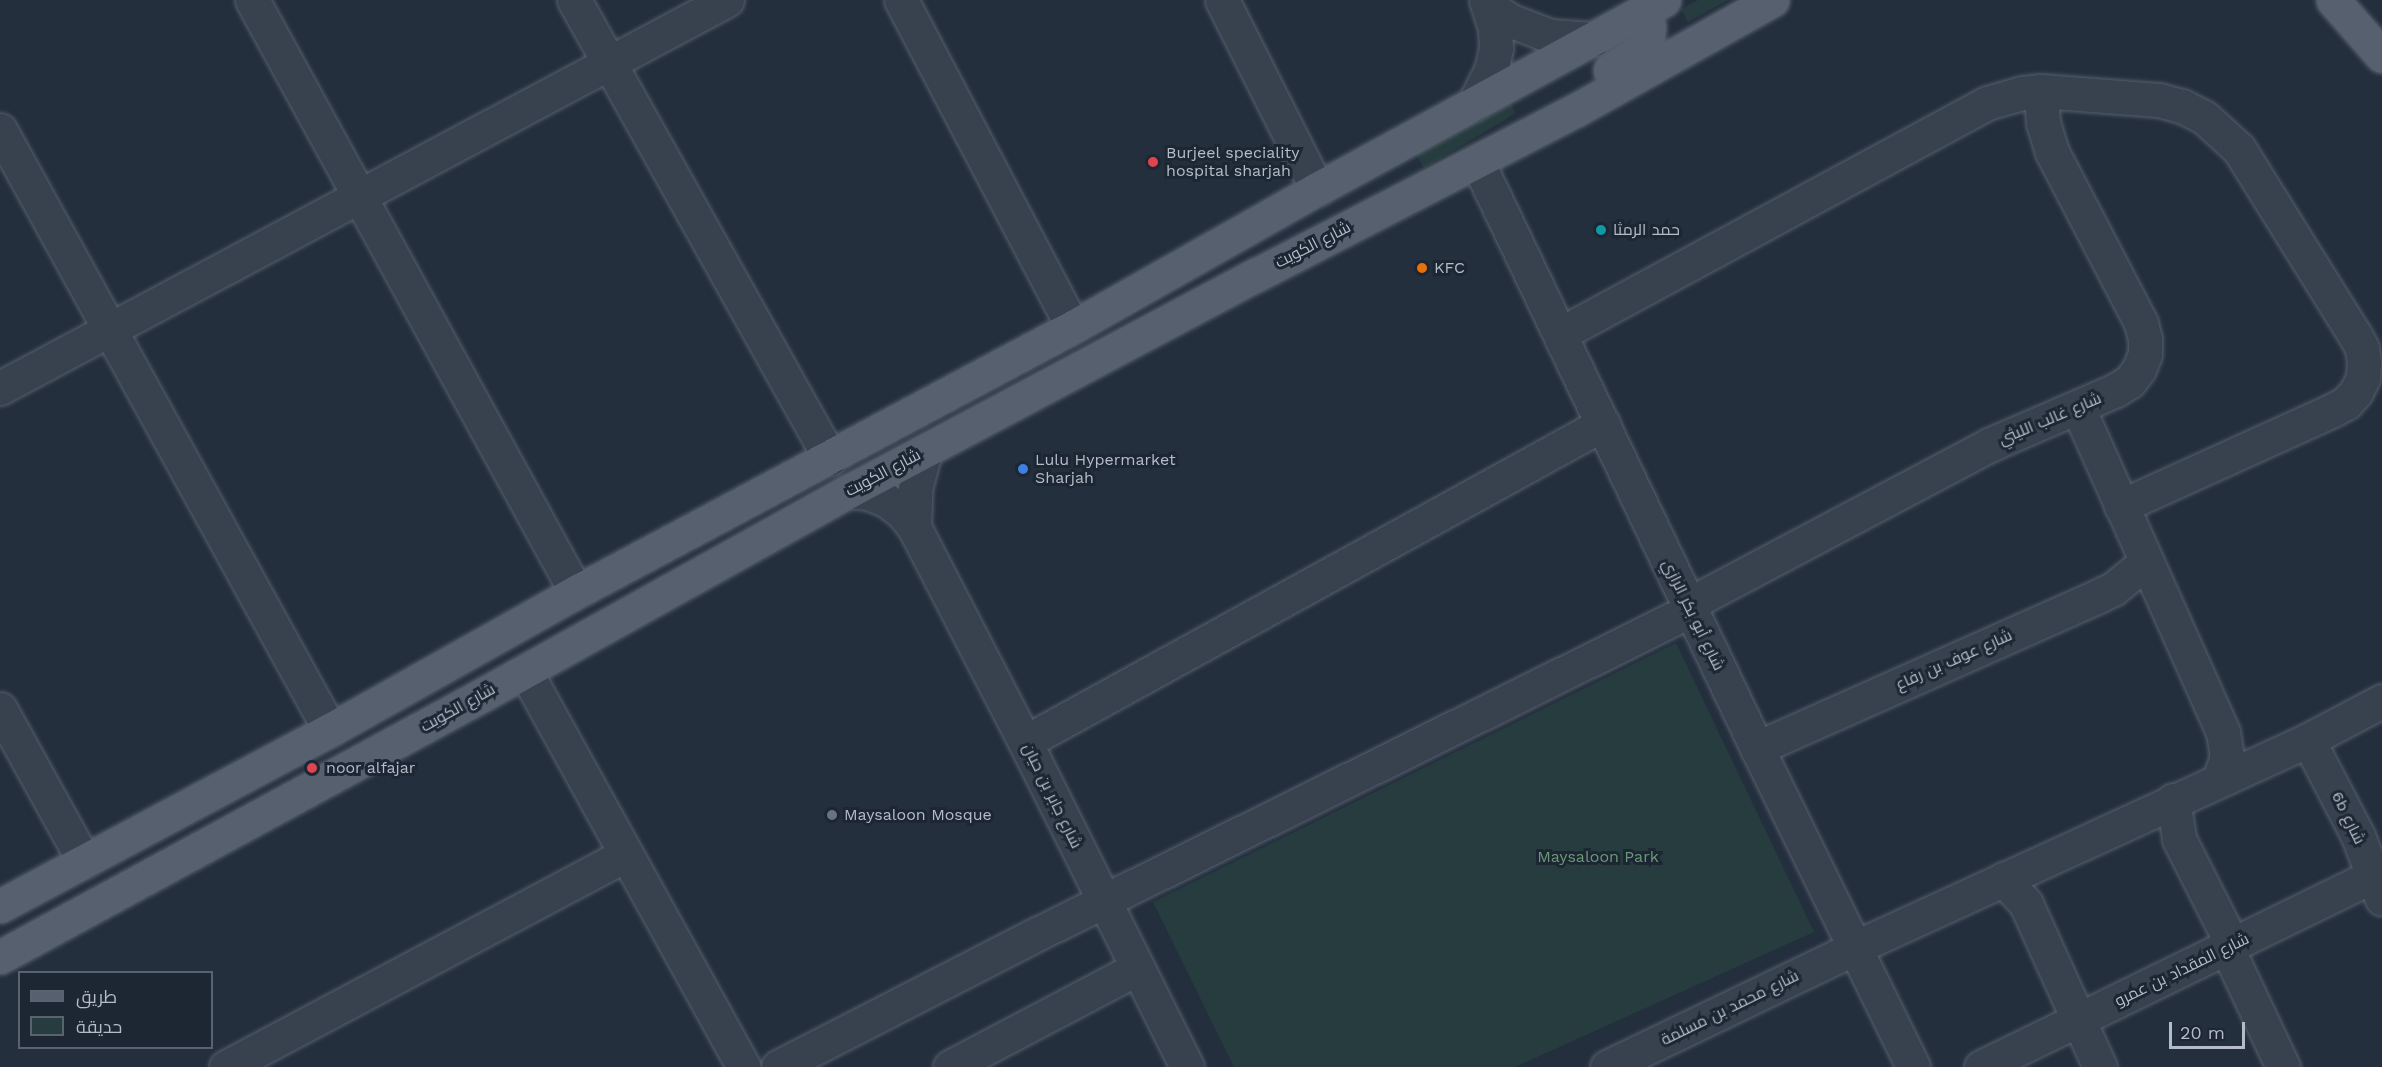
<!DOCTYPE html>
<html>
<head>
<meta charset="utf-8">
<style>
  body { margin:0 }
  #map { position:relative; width:2382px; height:1067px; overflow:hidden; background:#242f3e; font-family:"Work Sans",Cairo,sans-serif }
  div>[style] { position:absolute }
  .green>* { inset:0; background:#263c3f }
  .roads { filter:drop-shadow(0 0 2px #565f6c) drop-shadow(0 0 2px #565f6c) }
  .minor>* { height:33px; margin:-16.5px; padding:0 16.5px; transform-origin:16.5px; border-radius:16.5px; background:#38414e }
  .major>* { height:33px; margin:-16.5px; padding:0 16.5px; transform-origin:16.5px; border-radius:16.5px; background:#56606e }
  .dots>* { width:16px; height:16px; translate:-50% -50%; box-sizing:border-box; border:3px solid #1d2633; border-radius:50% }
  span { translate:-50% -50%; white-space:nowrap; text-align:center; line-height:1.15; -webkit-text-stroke:6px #1d2633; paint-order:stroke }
  .poi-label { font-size:16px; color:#b4bcc9 }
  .left { translate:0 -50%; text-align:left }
  .street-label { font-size:16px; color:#b4bcc9 }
  .park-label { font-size:16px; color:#6b9a76 }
  .legend { position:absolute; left:18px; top:971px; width:195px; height:78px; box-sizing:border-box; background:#1d2633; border:2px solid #59626f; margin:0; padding:8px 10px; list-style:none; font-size:18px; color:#b4bcc9 }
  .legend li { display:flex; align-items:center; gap:12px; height:30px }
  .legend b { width:30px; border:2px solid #59626f }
  .scale { position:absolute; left:2169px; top:1022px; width:76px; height:27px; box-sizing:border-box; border:3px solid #b4bcc9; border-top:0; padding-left:8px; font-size:18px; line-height:21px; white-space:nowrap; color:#b4bcc9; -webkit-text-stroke:4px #1d2633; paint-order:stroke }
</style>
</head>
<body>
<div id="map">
  <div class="green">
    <i style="clip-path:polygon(1698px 0,1728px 0,1688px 22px,1681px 9px)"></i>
    <i style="clip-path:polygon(1511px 103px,1515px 113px,1505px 120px,1424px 168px,1416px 154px)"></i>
    <i style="clip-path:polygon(1676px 643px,1814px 932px,1515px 1067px,1234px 1067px,1153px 902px)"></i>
  </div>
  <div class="roads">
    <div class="minor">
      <i style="left:252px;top:0;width:675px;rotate:61.31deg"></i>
      <i style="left:574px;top:0;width:525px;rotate:60.8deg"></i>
      <i style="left:901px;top:0;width:369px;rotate:62.3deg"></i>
      <i style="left:1222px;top:0;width:212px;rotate:63.3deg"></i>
      <i style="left:1490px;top:7px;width:23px;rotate:34deg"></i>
      <i style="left:1509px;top:20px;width:44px;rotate:21.3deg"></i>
      <i style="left:1550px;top:36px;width:44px;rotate:3.9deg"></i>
      <i style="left:1474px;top:104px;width:40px;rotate:-63.4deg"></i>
      <i style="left:1492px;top:68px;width:20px;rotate:-79deg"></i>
      <i style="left:1496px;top:48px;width:20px;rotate:-93deg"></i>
      <i style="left:1495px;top:28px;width:29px;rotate:-108deg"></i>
      <i style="left:0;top:130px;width:685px;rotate:61.19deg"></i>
      <i style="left:1477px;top:161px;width:650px;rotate:64.5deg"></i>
      <i style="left:1757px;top:748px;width:355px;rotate:63.9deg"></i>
      <i style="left:1560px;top:334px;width:485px;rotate:-28.4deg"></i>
      <i style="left:1987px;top:103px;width:36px;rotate:-16deg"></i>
      <i style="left:2022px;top:93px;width:19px;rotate:-6deg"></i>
      <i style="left:2041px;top:91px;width:118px;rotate:4.4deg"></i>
      <i style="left:2159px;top:100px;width:24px;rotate:15deg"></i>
      <i style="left:2182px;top:106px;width:25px;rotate:27deg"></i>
      <i style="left:2204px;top:117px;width:47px;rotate:42.4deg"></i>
      <i style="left:2239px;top:149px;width:219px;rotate:58.1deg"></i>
      <i style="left:2355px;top:335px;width:15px;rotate:62deg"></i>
      <i style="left:2362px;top:348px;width:15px;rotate:82deg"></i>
      <i style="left:2364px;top:363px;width:15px;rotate:94deg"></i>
      <i style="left:2363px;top:378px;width:16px;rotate:117deg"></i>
      <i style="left:2356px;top:392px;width:15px;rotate:132deg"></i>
      <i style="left:2346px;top:403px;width:15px;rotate:152deg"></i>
      <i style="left:2333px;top:410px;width:233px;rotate:155.6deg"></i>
      <i style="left:0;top:388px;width:824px;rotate:-28.09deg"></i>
      <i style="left:2078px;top:408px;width:355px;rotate:65.9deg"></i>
      <i style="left:2223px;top:732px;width:24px;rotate:81deg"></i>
      <i style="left:2227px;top:756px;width:25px;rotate:108deg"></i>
      <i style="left:849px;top:491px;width:19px;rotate:6deg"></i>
      <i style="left:868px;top:493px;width:19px;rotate:21deg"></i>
      <i style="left:886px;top:500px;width:20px;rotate:37deg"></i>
      <i style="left:902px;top:512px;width:19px;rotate:51deg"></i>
      <i style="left:914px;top:527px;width:242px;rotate:62.7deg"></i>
      <i style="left:1025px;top:742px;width:363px;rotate:63.5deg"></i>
      <i style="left:914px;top:527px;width:38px;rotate:-88deg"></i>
      <i style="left:915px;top:489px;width:39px;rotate:-75deg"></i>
      <i style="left:1689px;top:604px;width:340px;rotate:-27.9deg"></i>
      <i style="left:1989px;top:445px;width:138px;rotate:-23.4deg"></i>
      <i style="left:2116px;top:390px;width:15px;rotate:-32deg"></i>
      <i style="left:2129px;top:382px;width:16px;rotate:-52deg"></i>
      <i style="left:2139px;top:369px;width:16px;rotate:-68deg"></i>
      <i style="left:2145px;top:354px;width:15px;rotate:-90deg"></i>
      <i style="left:2145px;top:339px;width:16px;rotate:-104deg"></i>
      <i style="left:2141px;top:323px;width:193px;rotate:-117.5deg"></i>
      <i style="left:2052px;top:152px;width:30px;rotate:-107deg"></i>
      <i style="left:2043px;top:123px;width:32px;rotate:-94deg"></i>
      <i style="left:525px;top:671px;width:453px;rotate:61.1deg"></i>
      <i style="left:0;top:709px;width:174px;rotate:61.1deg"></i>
      <i style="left:2308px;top:740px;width:108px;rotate:62.5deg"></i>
      <i style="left:2358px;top:836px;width:67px;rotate:69.1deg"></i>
      <i style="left:1025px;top:742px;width:660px;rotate:-28.82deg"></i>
      <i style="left:1757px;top:748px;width:376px;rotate:-24deg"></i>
      <i style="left:2100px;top:595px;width:14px;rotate:-25deg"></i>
      <i style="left:2113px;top:589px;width:41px;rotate:-39.1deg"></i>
      <i style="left:2173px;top:800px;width:39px;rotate:81deg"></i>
      <i style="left:2179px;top:839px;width:120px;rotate:63.2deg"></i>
      <i style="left:2003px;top:879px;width:34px;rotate:47deg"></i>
      <i style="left:2026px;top:904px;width:179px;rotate:65.6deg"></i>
      <i style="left:2227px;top:948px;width:132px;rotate:64.8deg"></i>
      <i style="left:226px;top:1067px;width:453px;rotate:-28deg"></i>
      <i style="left:778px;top:1067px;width:293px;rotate:-27.2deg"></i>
      <i style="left:1039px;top:933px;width:728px;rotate:-26.35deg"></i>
      <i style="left:950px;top:1067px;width:212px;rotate:-27.8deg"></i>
      <i style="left:1607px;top:1067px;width:274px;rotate:-25.7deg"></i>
      <i style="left:1854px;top:948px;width:499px;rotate:-24.6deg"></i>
      <i style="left:2308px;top:740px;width:84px;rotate:-27.8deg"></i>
      <i style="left:1981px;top:1067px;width:446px;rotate:-26deg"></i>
    </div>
    <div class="major">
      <i style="left:2333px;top:0;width:74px;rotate:48.8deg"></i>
      <i style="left:1610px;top:70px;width:38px;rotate:-32deg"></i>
      <i style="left:1642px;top:50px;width:9px;rotate:-54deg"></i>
      <i style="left:1647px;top:43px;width:16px;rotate:-83deg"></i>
      <i style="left:1649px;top:27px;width:16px;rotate:-120deg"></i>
      <i style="left:0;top:906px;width:374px;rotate:-28.1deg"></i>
      <i style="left:330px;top:730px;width:282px;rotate:-29.3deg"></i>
      <i style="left:576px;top:592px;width:563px;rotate:-28.07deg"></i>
      <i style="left:1073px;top:327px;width:280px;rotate:-29.5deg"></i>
      <i style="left:1317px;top:189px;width:395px;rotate:-28.6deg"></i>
      <i style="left:0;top:957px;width:551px;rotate:-28.52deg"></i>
      <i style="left:484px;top:694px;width:418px;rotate:-29.1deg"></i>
      <i style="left:849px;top:491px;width:461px;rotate:-28deg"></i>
      <i style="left:1256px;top:275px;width:360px;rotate:-27.3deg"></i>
      <i style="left:1576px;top:110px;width:225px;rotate:-29.3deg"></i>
    </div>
  </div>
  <div class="dots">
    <i style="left:1153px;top:162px;background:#e0444e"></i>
    <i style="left:1601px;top:230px;background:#0f9aa8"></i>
    <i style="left:1422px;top:268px;background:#e8710a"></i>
    <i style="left:1023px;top:469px;background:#3f7fe0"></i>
    <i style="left:312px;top:768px;background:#e0444e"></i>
    <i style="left:832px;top:815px;background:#6b7280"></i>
  </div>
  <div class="poi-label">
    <span class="left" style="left:1166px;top:162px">Burjeel speciality<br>hospital sharjah</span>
    <span class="left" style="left:1613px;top:230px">حمد الرمثا</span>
    <span class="left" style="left:1434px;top:268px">KFC</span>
    <span class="left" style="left:1035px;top:469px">Lulu Hypermarket<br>Sharjah</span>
    <span class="left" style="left:326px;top:768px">noor alfajar</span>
    <span class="left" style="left:844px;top:815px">Maysaloon Mosque</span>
  </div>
  <div class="street-label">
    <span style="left:1313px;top:245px;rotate:-27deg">شارع الكويت</span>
    <span style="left:2050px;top:419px;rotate:-23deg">شارع غالب الليثي</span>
    <span style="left:883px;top:473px;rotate:-28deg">شارع الكويت</span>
    <span style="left:1693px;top:615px;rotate:64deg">شارع أبو بكر الرازي</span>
    <span style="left:1954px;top:660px;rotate:-24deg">شارع عوف بن رفاع</span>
    <span style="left:458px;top:708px;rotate:-29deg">شارع الكويت</span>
    <span style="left:1052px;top:796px;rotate:64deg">شارع جابر بن حيان</span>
    <span style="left:2348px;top:818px;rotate:64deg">6b شارع</span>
    <span style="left:2182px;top:970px;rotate:-26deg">شارع المقداد بن عمرو</span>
    <span style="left:1730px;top:1008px;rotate:-26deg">شارع محمد بن مسلمة</span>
  </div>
  <div class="park-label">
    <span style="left:1598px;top:857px">Maysaloon Park</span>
  </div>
  <ul class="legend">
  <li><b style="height:8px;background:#56606e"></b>طريق</li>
  <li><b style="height:16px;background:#263c3f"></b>حديقة</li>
  </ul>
  <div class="scale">20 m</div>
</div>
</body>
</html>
